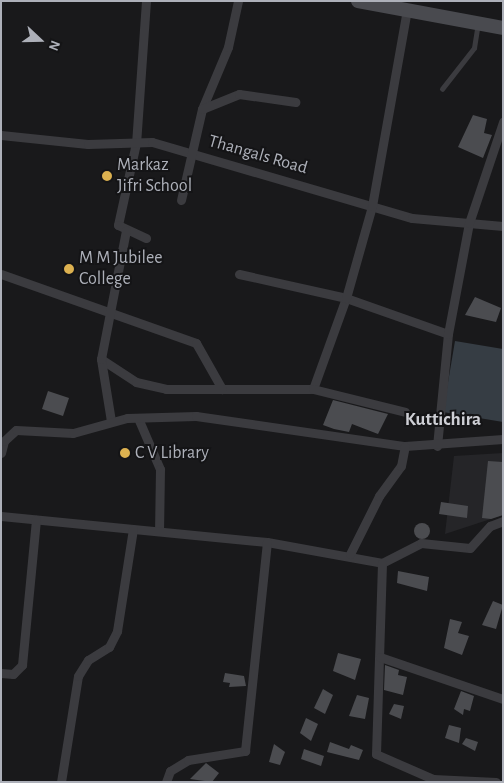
<!DOCTYPE html>
<html>
<head>
<meta charset="utf-8">
<style>
  body { margin:0 }
  #map { position:relative; width:504px; height:783px; overflow:hidden; background:#19191b; font-family:"Alegreya Sans",sans-serif }
  div>[style] { position:absolute }
  .built>* { inset:0; background:#252528 }
  .water>* { inset:0; background:#363d44 }
  .building>* { inset:0; background:#4b4c50 }
  .round { border-radius:50% }
  .service>* { height:4.5px; margin:-2.25px; padding:0 2.25px; transform-origin:2.25px; border-radius:2.25px; background:#3b3b3f }
  .minor>* { height:9px; margin:-4.5px; padding:0 4.5px; transform-origin:4.5px; border-radius:4.5px; background:#3b3b3f }
  .secondary>* { height:14px; margin:-7px; padding:0 7px; transform-origin:7px; border-radius:7px; background:#494a4f }
  .dots>* { width:14px; height:14px; translate:-50% -50%; box-sizing:border-box; border:2px solid #141416; border-radius:50% }
  span { translate:-50% -50%; white-space:nowrap; text-align:center; line-height:1.15; -webkit-text-stroke:4px #141416; paint-order:stroke }
  .street-label { font-size:18px; color:#adb0b9 }
  .poi-label { font-size:18px; color:#adb0b9 }
  .left { translate:0 -50%; text-align:left }
  .neighbourhood-label { font-size:19px; color:#cecfd5; font-weight:700 }
  .frame { position:absolute; inset:0; border:2px solid #adb0b9; pointer-events:none }
  .north { position:absolute; left:15px; top:15px; width:50px; height:50px; -webkit-text-stroke:4px #141416; paint-order:stroke; rotate:111deg; font-size:14px; font-weight:700; line-height:20px; text-align:center; color:#adb0b9 }
  .north::after { content:''; display:block; margin:auto; width:18px; height:22px; background:#adb0b9; clip-path:polygon(50% 0,100% 100%,50% 72%,0 100%) }
</style>
</head>
<body>
<div id="map">
  <div class="built">
    <i style="clip-path:polygon(503px 453px,503px 515px,445px 534px,454px 456px)"></i>
  </div>
  <div class="water">
    <i style="clip-path:polygon(455px 341px,503px 349px,503px 422px,443px 412px)"></i>
  </div>
  <div class="building">
    <i style="clip-path:polygon(473px 115px,487px 119px,484px 133px,492px 135px,483px 158px,458px 147px)"></i>
    <i style="clip-path:polygon(475px 297px,501px 308px,496px 322px,465px 315px)"></i>
    <i style="clip-path:polygon(48px 391px,69px 398px,63px 416px,42px 409px)"></i>
    <i style="clip-path:polygon(333px 400px,388px 414px,378px 434px,352px 424px,349px 432px,334px 429px,323px 425px)"></i>
    <i style="clip-path:polygon(488px 461px,503px 462px,503px 515px,491px 519px,482px 518px)"></i>
    <i style="clip-path:polygon(441px 502px,468px 506px,467px 518px,439px 514px)"></i>
    <i class="round" style="left:414px;top:523px;width:16px;height:16px"></i>
    <i style="clip-path:polygon(398px 571px,429px 577px,427px 591px,397px 583px)"></i>
    <i style="clip-path:polygon(493px 601px,503px 605px,496px 629px,482px 625px)"></i>
    <i style="clip-path:polygon(450px 619px,462px 622px,458px 633px,469px 636px,462px 655px,444px 648px)"></i>
    <i style="clip-path:polygon(338px 653px,361px 659px,355px 680px,333px 671px)"></i>
    <i style="clip-path:polygon(385px 665px,399px 670px,398px 675px,407px 677px,403px 695px,384px 690px)"></i>
    <i style="clip-path:polygon(225px 673px,244px 676px,246px 686px,229px 687px,230px 683px,223px 682px)"></i>
    <i style="clip-path:polygon(323px 689px,333px 695px,325px 714px,314px 708px)"></i>
    <i style="clip-path:polygon(461px 691px,474px 696px,470px 711px,464px 709px,463px 715px,454px 709px)"></i>
    <i style="clip-path:polygon(357px 695px,369px 698px,365px 719px,349px 716px)"></i>
    <i style="clip-path:polygon(394px 704px,404px 706px,401px 719px,389px 714px)"></i>
    <i style="clip-path:polygon(306px 718px,318px 724px,311px 741px,300px 733px)"></i>
    <i style="clip-path:polygon(449px 725px,461px 728px,459px 743px,445px 738px)"></i>
    <i style="clip-path:polygon(466px 738px,478px 742px,475px 751px,462px 744px)"></i>
    <i style="clip-path:polygon(330px 742px,349px 749px,351px 745px,363px 750px,359px 760px,327px 752px)"></i>
    <i style="clip-path:polygon(274px 744px,285px 752px,280px 765px,269px 762px)"></i>
    <i style="clip-path:polygon(304px 749px,324px 756px,321px 766px,301px 759px)"></i>
    <i style="clip-path:polygon(206px 763px,219px 773px,212px 782px,190px 779px)"></i>
  </div>
  <div class="service">
    <i style="left:442px;top:89px;width:52px;rotate:-52deg"></i>
    <i style="left:474px;top:48px;width:24px;rotate:-81deg"></i>
  </div>
  <div class="minor">
    <i style="left:146px;top:1px;width:142px;rotate:94deg"></i>
    <i style="left:136px;top:143px;width:84px;rotate:102.4deg"></i>
    <i style="left:118px;top:225px;width:31px;rotate:25deg"></i>
    <i style="left:202px;top:109px;width:67px;rotate:-67.2deg"></i>
    <i style="left:228px;top:47px;width:47px;rotate:-77.7deg"></i>
    <i style="left:1px;top:135px;width:87px;rotate:5.9deg"></i>
    <i style="left:88px;top:144px;width:64px;rotate:-1.8deg"></i>
    <i style="left:152px;top:142px;width:271px;rotate:16.3deg"></i>
    <i style="left:412px;top:218px;width:91px;rotate:5deg"></i>
    <i style="left:181px;top:200px;width:93px;rotate:-77deg"></i>
    <i style="left:202px;top:109px;width:40px;rotate:-22deg"></i>
    <i style="left:239px;top:94px;width:57px;rotate:8.1deg"></i>
    <i style="left:1px;top:274px;width:207px;rotate:19.5deg"></i>
    <i style="left:196px;top:343px;width:53px;rotate:60.5deg"></i>
    <i style="left:222px;top:389px;width:91px"></i>
    <i style="left:313px;top:389px;width:97px;rotate:-70.1deg"></i>
    <i style="left:346px;top:298px;width:108px;rotate:19.4deg"></i>
    <i style="left:239px;top:274px;width:110px;rotate:12.6deg"></i>
    <i style="left:346px;top:298px;width:96px;rotate:-74.2deg"></i>
    <i style="left:372px;top:206px;width:199px;rotate:-79.9deg"></i>
    <i style="left:101px;top:359px;width:42px;rotate:33.3deg"></i>
    <i style="left:136px;top:382px;width:31px;rotate:13deg"></i>
    <i style="left:166px;top:389px;width:56px"></i>
    <i style="left:313px;top:389px;width:95px;rotate:14deg"></i>
    <i style="left:138px;top:418px;width:56px;rotate:66.7deg"></i>
    <i style="left:160px;top:469px;width:62px;rotate:90.9deg"></i>
    <i style="left:111px;top:421px;width:63px;rotate:-99.2deg"></i>
    <i style="left:101px;top:359px;width:131px;rotate:-79deg"></i>
    <i style="left:437px;top:446px;width:113px;rotate:-84.4deg"></i>
    <i style="left:448px;top:334px;width:113px;rotate:-79.3deg"></i>
    <i style="left:469px;top:223px;width:107px;rotate:-71.4deg"></i>
    <i style="left:1px;top:453px;width:12px;rotate:-76deg"></i>
    <i style="left:4px;top:441px;width:16px;rotate:-43deg"></i>
    <i style="left:16px;top:430px;width:57px;rotate:3deg"></i>
    <i style="left:73px;top:433px;width:56px;rotate:-15.5deg"></i>
    <i style="left:127px;top:418px;width:69px;rotate:-1.7deg"></i>
    <i style="left:196px;top:416px;width:211px;rotate:8.2deg"></i>
    <i style="left:405px;top:446px;width:98px;rotate:-4.1deg"></i>
    <i style="left:1px;top:516px;width:267px;rotate:5.6deg"></i>
    <i style="left:267px;top:542px;width:117px;rotate:10.3deg"></i>
    <i style="left:382px;top:563px;width:44px;rotate:-27.1deg"></i>
    <i style="left:421px;top:543px;width:49px;rotate:5.8deg"></i>
    <i style="left:470px;top:548px;width:30px;rotate:-48deg"></i>
    <i style="left:490px;top:526px;width:14px;rotate:-21deg"></i>
    <i style="left:350px;top:554px;width:65px;rotate:-63.4deg"></i>
    <i style="left:379px;top:496px;width:37px;rotate:-54deg"></i>
    <i style="left:401px;top:466px;width:20px;rotate:-79deg"></i>
    <i style="left:382px;top:563px;width:191px;rotate:91.8deg"></i>
    <i style="left:376px;top:754px;width:62px;rotate:23.7deg"></i>
    <i style="left:433px;top:779px;width:63px;rotate:2.7deg"></i>
    <i style="left:380px;top:657px;width:130px;rotate:18.9deg"></i>
    <i style="left:1px;top:673px;width:12px;rotate:5deg"></i>
    <i style="left:13px;top:674px;width:13px;rotate:-45deg"></i>
    <i style="left:22px;top:665px;width:146px;rotate:-84.5deg"></i>
    <i style="left:61px;top:782px;width:107px;rotate:-80.9deg"></i>
    <i style="left:78px;top:676px;width:19px;rotate:-58deg"></i>
    <i style="left:88px;top:660px;width:25px;rotate:-32deg"></i>
    <i style="left:109px;top:647px;width:18px;rotate:-63deg"></i>
    <i style="left:117px;top:631px;width:103px;rotate:-81.1deg"></i>
    <i style="left:166px;top:782px;width:12px;rotate:-70deg"></i>
    <i style="left:170px;top:771px;width:21px;rotate:-31deg"></i>
    <i style="left:188px;top:760px;width:58px;rotate:-9deg"></i>
    <i style="left:245px;top:751px;width:210px;rotate:-84deg"></i>
  </div>
  <div class="secondary">
    <i style="left:358px;top:1px;width:147px;rotate:10.5deg"></i>
  </div>
  <div class="dots">
    <i style="left:107px;top:176px;background:#dcb150"></i>
    <i style="left:69px;top:269px;background:#dcb150"></i>
    <i style="left:125px;top:453px;background:#dcb150"></i>
  </div>
  <div class="street-label">
    <span style="left:258px;top:155px;rotate:16deg">Thangals Road</span>
  </div>
  <div class="poi-label">
    <span class="left" style="left:117px;top:176px">Markaz<br>Jifri School</span>
    <span class="left" style="left:79px;top:269px">M M Jubilee<br>College</span>
    <span class="left" style="left:135px;top:453px">C V Library</span>
  </div>
  <div class="neighbourhood-label">
    <span style="left:443px;top:420px">Kuttichira</span>
  </div>
  <div class="frame"></div>
  <div class="north">N</div>
</div>
</body>
</html>
